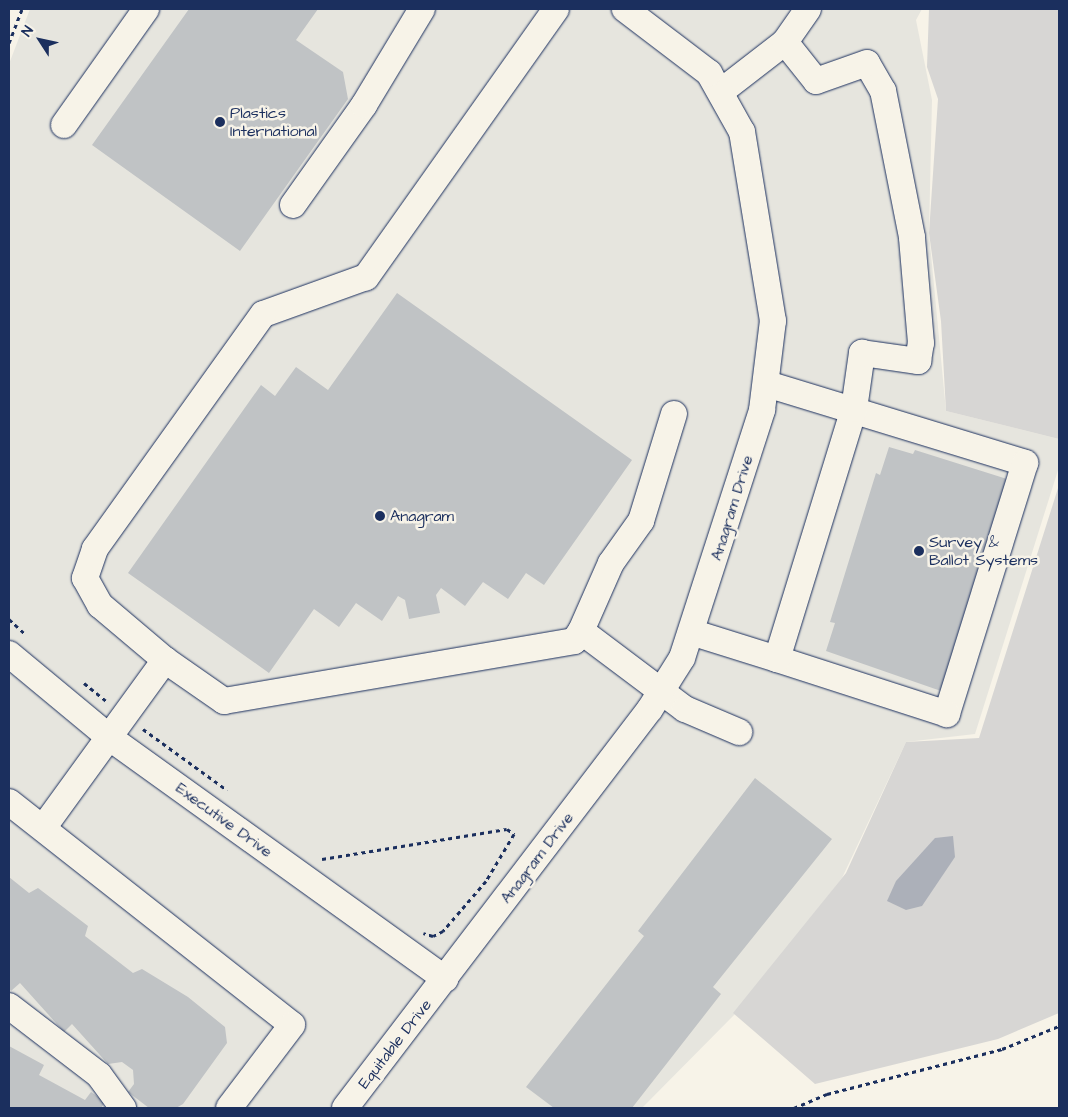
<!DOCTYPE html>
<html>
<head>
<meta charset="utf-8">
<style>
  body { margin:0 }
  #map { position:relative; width:1068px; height:1117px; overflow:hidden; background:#f7f3e8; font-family:"Architects Daughter",sans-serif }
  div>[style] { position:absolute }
  .built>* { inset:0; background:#e6e5de }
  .green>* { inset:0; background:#d7d6d4 }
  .water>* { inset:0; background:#acb0b9 }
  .building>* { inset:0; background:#c0c3c5 }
  .path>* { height:3px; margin-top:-1.5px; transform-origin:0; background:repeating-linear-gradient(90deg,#1b2f5e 0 4px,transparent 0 8px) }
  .roads { filter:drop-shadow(0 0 1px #1b2f5e) drop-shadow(0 0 1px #1b2f5e) }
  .minor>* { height:26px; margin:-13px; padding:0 13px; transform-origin:13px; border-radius:13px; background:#f7f3e8 }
  .dots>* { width:14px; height:14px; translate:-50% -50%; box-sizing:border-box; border:2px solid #f7f3e8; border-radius:50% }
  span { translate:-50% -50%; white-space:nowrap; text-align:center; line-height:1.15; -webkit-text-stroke:5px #f7f3e8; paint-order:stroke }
  .poi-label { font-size:16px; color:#1b2f5e }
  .left { translate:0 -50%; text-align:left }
  .street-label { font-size:16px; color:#1b2f5e }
  .frame { position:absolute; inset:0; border:10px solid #1b2f5e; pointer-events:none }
  .north { position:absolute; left:15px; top:15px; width:50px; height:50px; -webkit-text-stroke:4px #f7f3e8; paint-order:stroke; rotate:305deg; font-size:14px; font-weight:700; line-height:20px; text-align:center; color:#1b2f5e }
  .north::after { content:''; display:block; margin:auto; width:18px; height:22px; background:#1b2f5e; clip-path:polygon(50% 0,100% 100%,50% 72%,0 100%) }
</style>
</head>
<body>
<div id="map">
  <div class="built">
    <i style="clip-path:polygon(30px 9px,922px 9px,916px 20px,932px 100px,929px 233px,946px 411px,1059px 439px,1059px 467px,975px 734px,906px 742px,842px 878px,735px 1014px,642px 1108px,9px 1108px,9px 64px)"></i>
  </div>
  <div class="green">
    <i style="clip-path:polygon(929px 9px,1059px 9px,1059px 439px,946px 411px,941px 321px,929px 233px,938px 99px,927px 67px)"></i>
    <i style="clip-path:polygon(1059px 485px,1059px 1013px,998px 1039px,815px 1084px,733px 1013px,846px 873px,906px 742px,979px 738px)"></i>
  </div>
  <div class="water">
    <i style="clip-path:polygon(953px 836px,955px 857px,922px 906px,906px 910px,887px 901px,896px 881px,935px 838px)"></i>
  </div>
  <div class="building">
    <i style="clip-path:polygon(189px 9px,318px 9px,296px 40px,343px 72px,348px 99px,240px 251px,92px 145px)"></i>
    <i style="clip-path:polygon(397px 293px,632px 460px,544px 585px,526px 573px,508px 599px,483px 582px,465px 606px,441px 588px,436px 595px,440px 613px,409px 619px,405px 600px,398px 596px,382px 621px,356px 603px,339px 627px,314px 609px,269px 673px,128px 573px,261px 385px,275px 396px,296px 367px,328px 390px)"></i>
    <i style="clip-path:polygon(889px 447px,913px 454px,915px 450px,1007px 479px,941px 691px,826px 651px,835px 623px,830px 622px,876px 473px,880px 475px)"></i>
    <i style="clip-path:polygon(755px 778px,832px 839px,713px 987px,721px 994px,632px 1108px,554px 1108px,526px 1087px,644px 936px,638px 931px)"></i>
    <i style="clip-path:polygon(9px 877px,29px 893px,38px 888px,88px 926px,85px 936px,133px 973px,142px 969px,188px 997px,225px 1027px,227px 1043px,183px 1104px,176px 1108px,149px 1108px,128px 1092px,134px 1084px,133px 1070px,122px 1062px,108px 1064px,72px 1024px,64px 1032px,20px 983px,11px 991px,9px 988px)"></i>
    <i style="clip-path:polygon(9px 1046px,44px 1065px,39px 1075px,85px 1100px,91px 1092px,105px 1102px,101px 1108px,9px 1108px)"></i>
  </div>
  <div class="path">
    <i style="left:9px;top:43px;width:36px;rotate:-69deg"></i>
    <i style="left:9px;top:619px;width:22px;rotate:43deg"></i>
    <i style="left:84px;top:683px;width:28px;rotate:39deg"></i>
    <i style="left:143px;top:729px;width:104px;rotate:36deg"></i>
    <i style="left:322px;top:859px;width:187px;rotate:-9.2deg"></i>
    <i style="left:507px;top:829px;width:9px;rotate:36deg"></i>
    <i style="left:514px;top:834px;width:55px;rotate:120.8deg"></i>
    <i style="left:486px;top:881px;width:66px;rotate:130.7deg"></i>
    <i style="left:443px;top:931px;width:11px;rotate:153deg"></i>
    <i style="left:433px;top:936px;width:10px;rotate:-163deg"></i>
    <i style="left:794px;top:1108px;width:36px;rotate:-23deg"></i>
    <i style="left:827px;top:1094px;width:181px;rotate:-14.4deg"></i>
    <i style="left:1002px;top:1049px;width:61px;rotate:-22deg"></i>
  </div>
  <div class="roads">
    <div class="minor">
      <i style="left:556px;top:9px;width:329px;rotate:125.3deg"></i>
      <i style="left:366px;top:277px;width:109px;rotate:160.2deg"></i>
      <i style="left:263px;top:314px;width:289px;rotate:125.6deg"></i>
      <i style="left:95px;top:549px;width:31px;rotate:109deg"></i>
      <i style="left:85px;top:578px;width:31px;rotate:61deg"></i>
      <i style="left:100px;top:605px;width:85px;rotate:40.2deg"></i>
      <i style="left:165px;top:660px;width:72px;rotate:34.8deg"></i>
      <i style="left:224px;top:701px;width:355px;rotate:-9.7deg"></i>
      <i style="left:574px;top:641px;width:12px;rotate:-55deg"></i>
      <i style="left:581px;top:631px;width:130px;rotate:36.9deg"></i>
      <i style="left:685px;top:709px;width:59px;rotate:23.1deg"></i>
      <i style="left:723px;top:90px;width:78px;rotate:-37.7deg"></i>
      <i style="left:785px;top:42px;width:40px;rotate:-55.1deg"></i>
      <i style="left:64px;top:125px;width:142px;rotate:-54.7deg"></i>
      <i style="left:293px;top:205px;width:123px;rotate:-54.6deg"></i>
      <i style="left:364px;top:105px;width:112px;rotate:-58.9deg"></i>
      <i style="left:767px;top:384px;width:270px;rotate:17deg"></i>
      <i style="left:1025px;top:463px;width:263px;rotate:107.3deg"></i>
      <i style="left:947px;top:714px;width:179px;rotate:-162.1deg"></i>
      <i style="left:581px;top:631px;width:74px;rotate:-66.2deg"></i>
      <i style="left:611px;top:563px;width:52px;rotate:-54.5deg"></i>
      <i style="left:641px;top:521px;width:112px;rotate:-72.9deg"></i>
      <i style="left:694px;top:633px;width:87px;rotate:17.4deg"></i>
      <i style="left:777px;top:659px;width:262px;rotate:-72.9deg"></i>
      <i style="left:854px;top:409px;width:57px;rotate:-81.9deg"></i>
      <i style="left:862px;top:353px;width:57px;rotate:8.1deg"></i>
      <i style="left:918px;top:361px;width:18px;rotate:-81deg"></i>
      <i style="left:921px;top:343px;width:106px;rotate:-94.9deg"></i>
      <i style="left:912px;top:237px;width:149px;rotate:-101.2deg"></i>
      <i style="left:883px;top:91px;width:32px;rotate:-120deg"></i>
      <i style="left:867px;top:63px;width:54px;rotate:160.6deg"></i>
      <i style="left:816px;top:81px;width:50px;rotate:-128.5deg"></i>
      <i style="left:9px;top:654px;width:131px;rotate:39.7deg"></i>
      <i style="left:110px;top:738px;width:413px;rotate:35.7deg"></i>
      <i style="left:9px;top:802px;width:360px;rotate:38.2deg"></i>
      <i style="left:292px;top:1025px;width:104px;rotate:127.2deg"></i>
      <i style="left:43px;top:828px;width:208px;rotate:-54deg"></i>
      <i style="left:9px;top:1006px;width:113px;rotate:37.5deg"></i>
      <i style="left:99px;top:1075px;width:41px;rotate:54deg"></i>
      <i style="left:345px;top:1108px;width:502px;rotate:-52.61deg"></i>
      <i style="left:650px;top:709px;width:60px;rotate:-57.9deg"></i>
      <i style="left:682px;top:658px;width:261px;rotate:-72.1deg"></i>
      <i style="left:762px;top:410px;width:90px;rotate:-83deg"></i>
      <i style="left:773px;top:321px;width:192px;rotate:-99.3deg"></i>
      <i style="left:742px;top:132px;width:68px;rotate:-119.2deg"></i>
      <i style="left:709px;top:73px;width:106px;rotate:-142.7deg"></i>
    </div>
  </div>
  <div class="dots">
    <i style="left:220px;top:122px;background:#1b2f5e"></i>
    <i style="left:380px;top:516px;background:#1b2f5e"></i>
    <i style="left:919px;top:551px;background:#1b2f5e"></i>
  </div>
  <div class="poi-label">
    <span class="left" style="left:230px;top:122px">Plastics<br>International</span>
    <span class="left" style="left:390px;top:516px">Anagram</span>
    <span class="left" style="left:929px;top:551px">Survey &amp;<br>Ballot Systems</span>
  </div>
  <div class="street-label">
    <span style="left:732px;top:508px;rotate:-73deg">Anagram Drive</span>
    <span style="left:224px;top:820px;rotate:36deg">Executive Drive</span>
    <span style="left:537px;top:858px;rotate:-53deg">Anagram Drive</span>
    <span style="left:395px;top:1044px;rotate:-52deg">Equitable Drive</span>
  </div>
  <div class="frame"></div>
  <div class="north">N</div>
</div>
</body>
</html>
